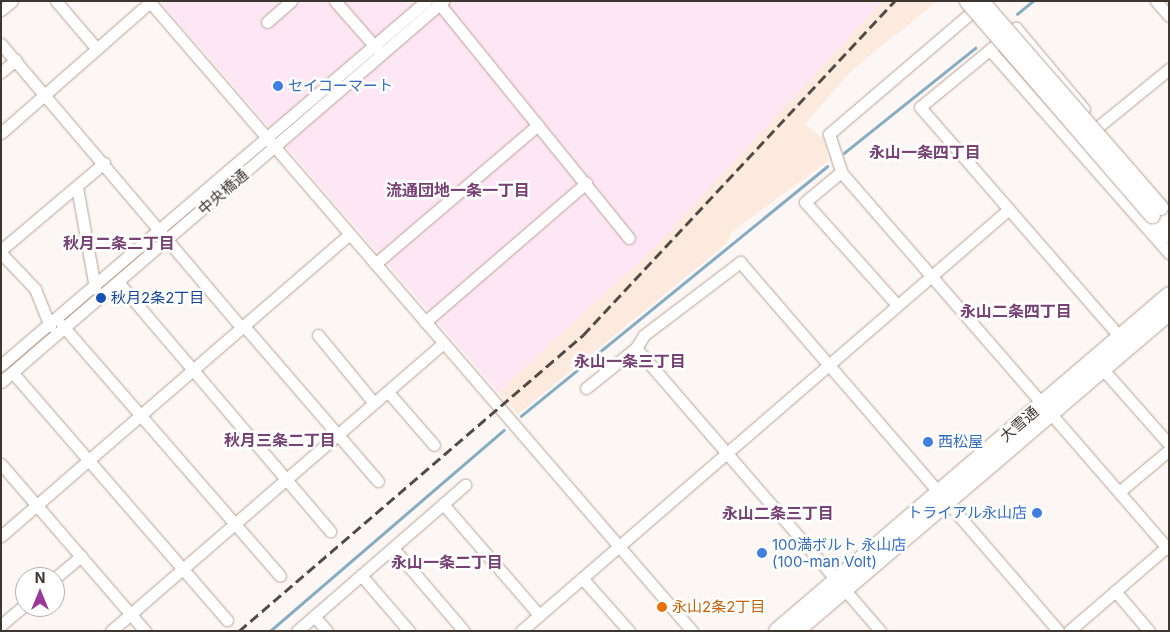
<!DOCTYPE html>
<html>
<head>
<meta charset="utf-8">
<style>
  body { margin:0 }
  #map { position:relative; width:1170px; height:632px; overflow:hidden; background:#fcf7f4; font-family:Inter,"Noto Sans JP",sans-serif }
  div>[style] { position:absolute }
  .built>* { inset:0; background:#fceadf }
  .industrial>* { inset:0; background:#fee7f4 }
  .stream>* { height:2.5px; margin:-1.25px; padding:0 1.25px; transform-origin:1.25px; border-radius:1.25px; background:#87acc2 }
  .roads { filter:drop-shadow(0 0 1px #b7a295) drop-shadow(0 0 1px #b7a295) }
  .minor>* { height:11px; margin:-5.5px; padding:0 5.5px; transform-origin:5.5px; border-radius:5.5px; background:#fff }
  .major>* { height:15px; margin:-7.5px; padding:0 7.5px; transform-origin:7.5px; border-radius:7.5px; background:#fff }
  .highway>* { height:16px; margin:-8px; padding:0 8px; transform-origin:8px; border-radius:8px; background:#fff }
  .rail>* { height:2.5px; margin-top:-1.25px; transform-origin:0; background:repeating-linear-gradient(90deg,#524a44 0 10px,transparent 0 15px) }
  .bridges { filter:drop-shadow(0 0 1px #b7a295) drop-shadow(0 0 1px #b7a295) }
  .major-bridge>* { height:15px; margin:-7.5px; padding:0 7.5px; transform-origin:7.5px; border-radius:7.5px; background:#fff }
  .dots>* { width:14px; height:14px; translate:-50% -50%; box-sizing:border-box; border:2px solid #fff; border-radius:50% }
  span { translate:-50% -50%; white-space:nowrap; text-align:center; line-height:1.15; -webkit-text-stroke:5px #fff; paint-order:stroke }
  .shop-label { font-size:15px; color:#366cbe }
  .left { translate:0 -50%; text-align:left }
  .right { translate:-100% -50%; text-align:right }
  .street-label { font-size:15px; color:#3e3630 }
  .transit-label { font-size:15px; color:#164399 }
  .food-label { font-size:15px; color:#c56008 }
  .neighbourhood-label { font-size:16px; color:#754273; font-weight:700 }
  .frame { position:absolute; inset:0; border:2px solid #3e3630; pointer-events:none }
  .north { position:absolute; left:15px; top:567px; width:50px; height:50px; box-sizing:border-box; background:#fff; border:1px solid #b2afac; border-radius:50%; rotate:0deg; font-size:14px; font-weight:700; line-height:20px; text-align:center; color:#3e3630 }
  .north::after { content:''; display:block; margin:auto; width:18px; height:22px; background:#9b369a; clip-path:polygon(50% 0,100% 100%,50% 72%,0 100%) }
</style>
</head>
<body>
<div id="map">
  <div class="built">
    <i style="clip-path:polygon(453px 1px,883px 2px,938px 1px,853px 69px,805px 124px,824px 140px,828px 161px,732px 232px,726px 244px,518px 414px,498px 392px,654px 248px)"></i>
  </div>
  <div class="industrial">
    <i style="clip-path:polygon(160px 1px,883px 1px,654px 248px,498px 392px)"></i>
  </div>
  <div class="stream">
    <i style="left:1017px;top:14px;width:21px;rotate:-39deg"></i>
    <i style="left:844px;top:153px;width:168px;rotate:-38.7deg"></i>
    <i style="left:521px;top:416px;width:395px;rotate:-39.2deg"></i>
    <i style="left:270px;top:631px;width:308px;rotate:-40.7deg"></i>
  </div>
  <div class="roads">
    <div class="minor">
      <i style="left:56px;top:1px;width:63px;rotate:49.5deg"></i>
      <i style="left:149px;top:1px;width:832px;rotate:49.24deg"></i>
      <i style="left:335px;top:1px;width:65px;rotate:48.7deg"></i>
      <i style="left:437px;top:1px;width:305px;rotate:51deg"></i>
      <i style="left:1156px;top:1px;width:20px;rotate:49deg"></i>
      <i style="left:980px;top:5px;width:199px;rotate:139.5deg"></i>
      <i style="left:829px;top:134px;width:40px;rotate:72deg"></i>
      <i style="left:841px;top:172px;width:500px;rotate:49.05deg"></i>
      <i style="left:1px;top:10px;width:14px;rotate:-39deg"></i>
      <i style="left:267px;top:22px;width:32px;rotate:-41deg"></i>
      <i style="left:1px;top:44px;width:372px;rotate:49.7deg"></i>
      <i style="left:990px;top:50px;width:271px;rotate:48.6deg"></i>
      <i style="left:1px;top:72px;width:19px;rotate:-39deg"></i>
      <i style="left:1084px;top:109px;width:106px;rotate:-130deg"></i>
      <i style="left:1016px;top:28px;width:124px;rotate:140.5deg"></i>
      <i style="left:920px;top:107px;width:311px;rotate:49deg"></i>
      <i style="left:1099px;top:126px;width:90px;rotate:-39.2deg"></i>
      <i style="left:1px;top:133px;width:198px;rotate:-41.3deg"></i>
      <i style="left:841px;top:172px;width:47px;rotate:140.2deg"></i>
      <i style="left:805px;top:202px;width:138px;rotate:48.2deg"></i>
      <i style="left:77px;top:187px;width:103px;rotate:79.9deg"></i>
      <i style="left:1px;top:250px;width:135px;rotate:-40.2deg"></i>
      <i style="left:1px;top:253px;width:50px;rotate:46.6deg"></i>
      <i style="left:35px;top:289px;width:40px;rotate:68deg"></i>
      <i style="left:375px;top:264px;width:214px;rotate:-40.5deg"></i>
      <i style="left:119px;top:283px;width:326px;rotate:49.6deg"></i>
      <i style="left:425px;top:322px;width:213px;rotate:-40.8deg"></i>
      <i style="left:62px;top:325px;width:332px;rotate:49deg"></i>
      <i style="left:244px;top:326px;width:205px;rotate:49.2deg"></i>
      <i style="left:318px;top:335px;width:88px;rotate:50.5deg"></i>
      <i style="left:636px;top:348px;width:15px;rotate:-58deg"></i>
      <i style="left:644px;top:335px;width:121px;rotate:-37.2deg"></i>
      <i style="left:740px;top:262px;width:487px;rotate:49.2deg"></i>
      <i style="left:1px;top:365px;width:560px;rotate:-40.58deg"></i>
      <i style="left:1099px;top:365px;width:106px;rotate:48.5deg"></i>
      <i style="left:13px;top:373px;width:327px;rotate:49.1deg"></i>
      <i style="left:1px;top:382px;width:584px;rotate:-40.76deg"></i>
      <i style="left:586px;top:388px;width:64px;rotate:-38.7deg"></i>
      <i style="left:636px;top:348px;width:374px;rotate:49.2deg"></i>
      <i style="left:388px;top:392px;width:70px;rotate:49deg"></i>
      <i style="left:1px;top:464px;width:221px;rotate:49.2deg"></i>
      <i style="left:1119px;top:492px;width:65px;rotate:-40deg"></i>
      <i style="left:443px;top:504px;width:147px;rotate:49.1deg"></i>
      <i style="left:1px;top:536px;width:460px;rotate:-40.9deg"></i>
      <i style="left:393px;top:548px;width:109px;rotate:49.5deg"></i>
      <i style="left:361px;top:575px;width:74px;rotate:49.4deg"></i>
      <i style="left:55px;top:578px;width:34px;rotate:-40deg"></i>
      <i style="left:582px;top:578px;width:71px;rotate:48.4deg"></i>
      <i style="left:1115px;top:591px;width:52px;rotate:49.6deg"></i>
      <i style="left:314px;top:616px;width:20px;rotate:49deg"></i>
      <i style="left:1px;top:625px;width:31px;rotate:-40deg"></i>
      <i style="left:111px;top:631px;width:440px;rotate:-40.9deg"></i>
      <i style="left:297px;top:631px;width:223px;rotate:-41deg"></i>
      <i style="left:521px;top:631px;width:645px;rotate:-40.85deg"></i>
      <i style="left:1069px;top:631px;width:132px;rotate:-40.7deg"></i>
    </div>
    <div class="major">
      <i style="left:1160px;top:207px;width:14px;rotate:51deg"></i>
      <i style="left:1152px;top:215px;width:26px;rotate:50deg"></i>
    </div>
    <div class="highway">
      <i style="left:777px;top:631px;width:516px;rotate:-40.6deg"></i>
      <i style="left:796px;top:631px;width:491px;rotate:-40.5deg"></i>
    </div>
  </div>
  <div class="rail">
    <i style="left:239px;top:631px;width:454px;rotate:-40.7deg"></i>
    <i style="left:583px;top:335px;width:457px;rotate:-47deg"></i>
  </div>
  <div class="bridges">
    <div class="major-bridge">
      <i style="left:967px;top:1px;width:283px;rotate:49.2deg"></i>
      <i style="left:981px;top:1px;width:273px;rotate:49deg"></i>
    </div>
  </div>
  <div class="dots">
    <i style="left:278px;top:86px;background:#3f7fe0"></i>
    <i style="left:101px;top:298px;background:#1a4fb4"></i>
    <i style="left:928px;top:442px;background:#3f7fe0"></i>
    <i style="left:1037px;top:513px;background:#3f7fe0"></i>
    <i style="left:762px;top:553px;background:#3f7fe0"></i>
    <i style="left:662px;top:607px;background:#e8710a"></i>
  </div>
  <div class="shop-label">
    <span class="left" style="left:288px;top:86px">セイコーマート</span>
    <span class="left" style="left:938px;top:442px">西松屋</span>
    <span class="right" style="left:1027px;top:513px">トライアル永山店</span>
    <span class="left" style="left:772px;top:553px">100満ボルト 永山店<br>(100-man Volt)</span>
  </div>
  <div class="street-label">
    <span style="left:223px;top:192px;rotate:-41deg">中央橋通</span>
    <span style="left:1019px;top:424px;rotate:-41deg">大雪通</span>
  </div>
  <div class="transit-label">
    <span class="left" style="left:111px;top:298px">秋月2条2丁目</span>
  </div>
  <div class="food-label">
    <span class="left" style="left:672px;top:607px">永山2条2丁目</span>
  </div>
  <div class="neighbourhood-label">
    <span style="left:925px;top:152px">永山一条四丁目</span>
    <span style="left:458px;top:190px">流通団地一条一丁目</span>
    <span style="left:119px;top:243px">秋月二条二丁目</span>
    <span style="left:1016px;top:311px">永山二条四丁目</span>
    <span style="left:630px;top:361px">永山一条三丁目</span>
    <span style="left:280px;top:440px">秋月三条二丁目</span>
    <span style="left:778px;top:513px">永山二条三丁目</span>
    <span style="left:447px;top:562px">永山一条二丁目</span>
  </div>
  <div class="frame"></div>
  <div class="north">N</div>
</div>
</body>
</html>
